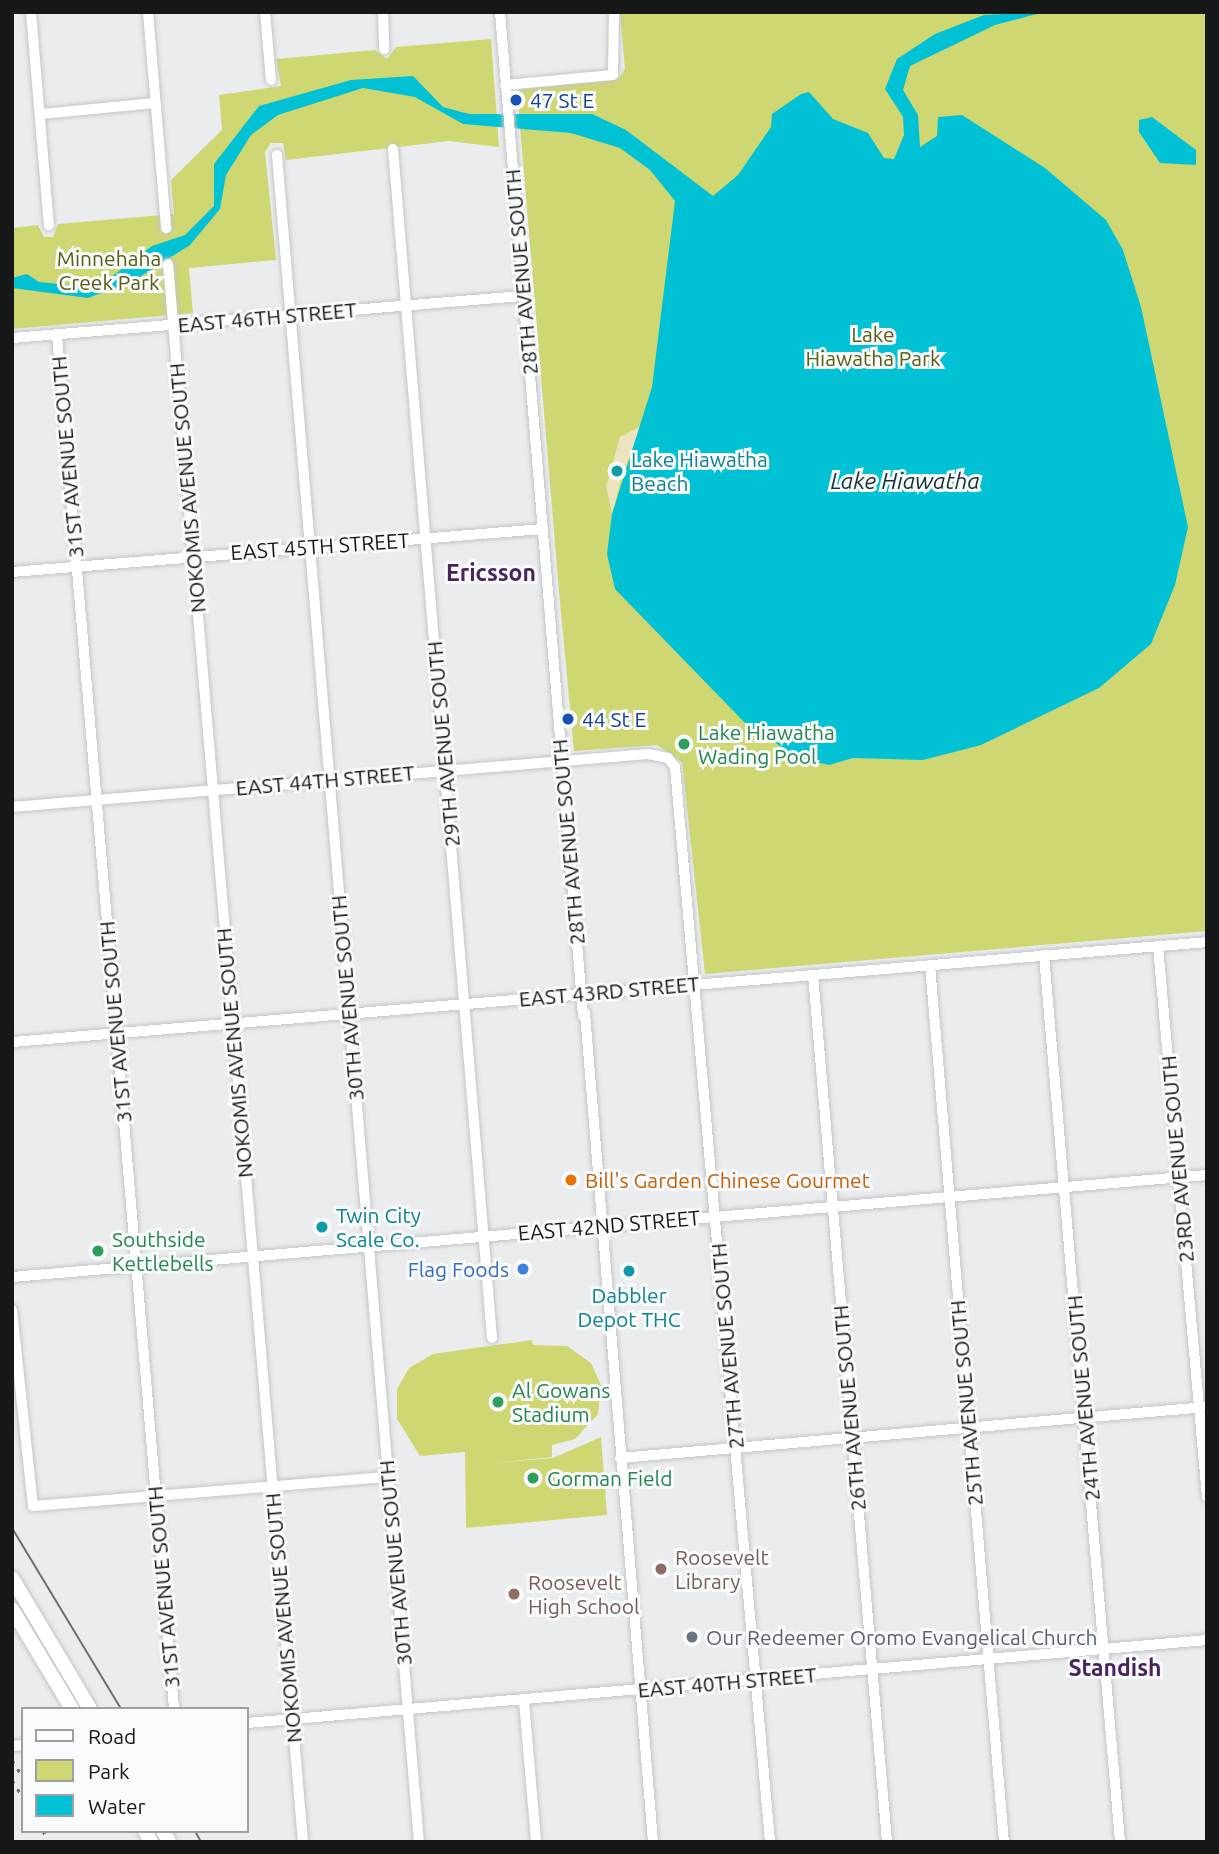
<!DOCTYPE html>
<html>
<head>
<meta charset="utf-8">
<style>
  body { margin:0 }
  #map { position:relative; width:1219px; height:1854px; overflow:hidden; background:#ebecee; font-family:Ubuntu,sans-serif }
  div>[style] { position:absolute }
  .green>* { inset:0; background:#cfd773 }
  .sand>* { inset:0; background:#ede3be }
  .water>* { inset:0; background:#00c2d4 }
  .roads { filter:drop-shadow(0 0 2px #c3c5c6) drop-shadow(0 0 2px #c3c5c6) }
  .minor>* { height:10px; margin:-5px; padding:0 5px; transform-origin:5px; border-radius:5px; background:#fff }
  .highway>* { height:14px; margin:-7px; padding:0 7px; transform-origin:7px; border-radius:7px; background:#fff }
  .tram>* { height:2px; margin:-1px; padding:0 1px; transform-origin:1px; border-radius:1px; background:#6e6f70 }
  .rail>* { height:2.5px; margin-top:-1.25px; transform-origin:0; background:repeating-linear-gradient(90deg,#6e6f70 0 3.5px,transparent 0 10.5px) }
  .dots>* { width:19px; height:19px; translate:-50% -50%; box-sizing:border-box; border:4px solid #f8fafc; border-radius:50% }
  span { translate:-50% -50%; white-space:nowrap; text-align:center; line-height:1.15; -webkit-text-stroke:6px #f8fafc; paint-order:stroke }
  .transit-label { font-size:21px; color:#164399 }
  .left { translate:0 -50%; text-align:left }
  .park-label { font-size:21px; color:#585d11 }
  .street-label { font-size:21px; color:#161717 }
  .culture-label { font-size:21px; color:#0d838f }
  .leisure-label { font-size:21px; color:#27864d }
  .food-label { font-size:21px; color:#c56008 }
  .shop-label { font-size:21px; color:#366cbe }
  .right { translate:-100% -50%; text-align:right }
  .education-label { font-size:21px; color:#785e54 }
  .worship-label { font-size:21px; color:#5b616d }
  .water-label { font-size:23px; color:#183134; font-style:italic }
  .neighbourhood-label { font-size:23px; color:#46255d; font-weight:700 }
  .frame { position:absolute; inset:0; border:14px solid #161717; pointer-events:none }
  .legend { position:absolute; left:21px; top:1707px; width:228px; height:126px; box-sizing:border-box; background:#f8fafc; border:2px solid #9e9fa0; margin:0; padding:9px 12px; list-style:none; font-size:21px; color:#161717 }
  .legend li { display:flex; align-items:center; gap:14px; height:35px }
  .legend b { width:35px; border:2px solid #9e9fa0 }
</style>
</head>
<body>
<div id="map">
  <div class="green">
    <i style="clip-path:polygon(620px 12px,1207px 12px,1207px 931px,705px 974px,682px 762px,657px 745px,574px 751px,559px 591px,517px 90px,619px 78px,625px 69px)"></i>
    <i style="clip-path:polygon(491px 39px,499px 147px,449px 141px,286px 160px,283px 143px,271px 143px,265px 152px,276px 260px,189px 268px,193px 313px,12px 329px,12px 228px,38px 225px,44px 237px,53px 237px,58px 224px,174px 214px,171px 180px,222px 130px,219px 95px,281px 86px,276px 59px,375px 50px,387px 59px,396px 47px)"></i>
    <i style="clip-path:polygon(532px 1340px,533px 1345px,567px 1346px,591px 1363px,601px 1385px,598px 1414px,575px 1439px,552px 1445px,552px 1457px,492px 1463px,553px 1458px,601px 1437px,607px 1515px,466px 1528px,465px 1452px,420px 1456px,397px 1419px,397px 1389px,409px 1368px,433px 1354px)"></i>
  </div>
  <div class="sand">
    <i style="clip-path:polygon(641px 426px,621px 479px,612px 514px,606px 486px,620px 437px)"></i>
  </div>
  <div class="water">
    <i style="clip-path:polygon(1045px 12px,995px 25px,910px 66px,903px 90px,918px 115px,920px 147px,937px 136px,938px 117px,962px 115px,1045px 168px,1106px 220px,1123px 250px,1141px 307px,1188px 527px,1175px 585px,1151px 644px,1099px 688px,981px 745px,923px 760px,853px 758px,829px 765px,799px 758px,747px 725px,615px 589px,607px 554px,612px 514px,652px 387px,675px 201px,650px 170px,620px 148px,571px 133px,463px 124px,415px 97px,363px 88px,278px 115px,251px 135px,226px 175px,220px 209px,190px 245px,135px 280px,88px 298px,12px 288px,12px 278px,27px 274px,39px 282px,78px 286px,106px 281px,152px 246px,185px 235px,214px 206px,214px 164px,259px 106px,351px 80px,413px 76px,443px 107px,469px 114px,592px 114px,626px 130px,713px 196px,738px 175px,771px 127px,772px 114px,801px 94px,809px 92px,833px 119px,868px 133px,884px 158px,894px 159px,904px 135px,903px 117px,885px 89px,897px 59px,935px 34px,984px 15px)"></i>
    <i style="clip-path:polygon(1152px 117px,1196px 150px,1196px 165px,1160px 163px,1139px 132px,1139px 120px)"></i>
  </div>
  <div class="roads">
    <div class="minor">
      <i style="left:31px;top:12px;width:214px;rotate:85.2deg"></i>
      <i style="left:148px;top:12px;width:217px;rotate:85.2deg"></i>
      <i style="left:265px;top:12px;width:68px;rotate:85deg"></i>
      <i style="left:383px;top:12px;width:37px;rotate:88deg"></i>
      <i style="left:500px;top:12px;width:1007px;rotate:85.27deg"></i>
      <i style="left:505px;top:85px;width:108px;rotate:-5.3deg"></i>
      <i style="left:613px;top:75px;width:63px;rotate:-89.1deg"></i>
      <i style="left:41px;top:114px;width:115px;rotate:-5.5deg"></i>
      <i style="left:393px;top:149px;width:1193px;rotate:85.24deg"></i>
      <i style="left:277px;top:155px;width:1693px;rotate:85.19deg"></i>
      <i style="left:168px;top:264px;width:1584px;rotate:85.11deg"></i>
      <i style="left:57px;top:335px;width:1379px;rotate:85.13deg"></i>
      <i style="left:12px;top:338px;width:512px;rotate:-4.71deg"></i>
      <i style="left:12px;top:572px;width:533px;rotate:-4.63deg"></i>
      <i style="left:12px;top:807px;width:638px;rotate:-4.76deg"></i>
      <i style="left:648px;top:754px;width:20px;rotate:11deg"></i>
      <i style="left:668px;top:758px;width:11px;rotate:52deg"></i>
      <i style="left:675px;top:767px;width:1079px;rotate:84.95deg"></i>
      <i style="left:1158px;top:946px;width:553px;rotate:84.92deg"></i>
      <i style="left:1044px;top:955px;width:890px;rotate:85.1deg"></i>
      <i style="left:930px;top:965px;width:880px;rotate:85.18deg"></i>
      <i style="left:813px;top:975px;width:870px;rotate:85.12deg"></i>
      <i style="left:585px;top:1013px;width:832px;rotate:85.31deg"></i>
      <i style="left:12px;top:1042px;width:1199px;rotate:-4.78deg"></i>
      <i style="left:12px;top:1277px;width:1199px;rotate:-4.88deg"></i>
      <i style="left:12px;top:1310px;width:197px;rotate:83.9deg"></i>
      <i style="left:33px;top:1506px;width:355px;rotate:-4.7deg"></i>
      <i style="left:620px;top:1458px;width:589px;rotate:-4.97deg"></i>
      <i style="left:524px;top:1701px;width:142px;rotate:85.1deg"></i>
      <i style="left:247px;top:1723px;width:964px;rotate:-4.94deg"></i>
      <i style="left:12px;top:1746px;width:11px;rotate:-5deg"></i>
    </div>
    <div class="highway">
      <i style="left:12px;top:1578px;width:152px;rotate:59.2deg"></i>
      <i style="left:12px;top:1609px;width:117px;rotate:59deg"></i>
      <i style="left:145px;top:1831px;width:13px;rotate:61deg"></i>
      <i style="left:163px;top:1831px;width:13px;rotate:61deg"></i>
    </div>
  </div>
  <div class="tram">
    <i style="left:12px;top:1528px;width:211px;rotate:58.9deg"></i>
    <i style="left:195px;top:1831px;width:13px;rotate:61deg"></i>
  </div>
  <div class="rail">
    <i style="left:12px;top:1760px;width:20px;rotate:57deg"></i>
    <i style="left:12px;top:1780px;width:20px;rotate:57deg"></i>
    <i style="left:43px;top:1831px;width:13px;rotate:58deg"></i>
  </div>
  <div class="dots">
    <i style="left:516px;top:100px;background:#1a4fb4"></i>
    <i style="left:617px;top:471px;background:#0f9aa8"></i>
    <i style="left:568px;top:719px;background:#1a4fb4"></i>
    <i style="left:684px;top:744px;background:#2e9e5b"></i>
    <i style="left:571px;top:1180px;background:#e8710a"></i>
    <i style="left:322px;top:1227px;background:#0f9aa8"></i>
    <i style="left:98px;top:1251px;background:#2e9e5b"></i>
    <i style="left:523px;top:1269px;background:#3f7fe0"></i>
    <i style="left:629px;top:1271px;background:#0f9aa8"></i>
    <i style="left:498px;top:1402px;background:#2e9e5b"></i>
    <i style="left:533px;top:1478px;background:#2e9e5b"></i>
    <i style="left:661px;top:1569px;background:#8d6e63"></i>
    <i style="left:514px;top:1594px;background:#8d6e63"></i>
    <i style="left:692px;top:1637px;background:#6b7280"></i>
  </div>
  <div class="transit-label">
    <span class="left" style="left:530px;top:100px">47 St E</span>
    <span class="left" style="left:582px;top:719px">44 St E</span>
  </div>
  <div class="park-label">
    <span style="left:109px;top:270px">Minnehaha<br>Creek Park</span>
    <span style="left:873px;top:346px">Lake<br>Hiawatha Park</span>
  </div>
  <div class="street-label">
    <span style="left:521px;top:272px;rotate:-95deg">28TH AVENUE SOUTH</span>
    <span style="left:267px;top:317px;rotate:-5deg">EAST 46TH STREET</span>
    <span style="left:67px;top:457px;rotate:-95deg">31ST AVENUE SOUTH</span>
    <span style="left:187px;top:488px;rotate:-95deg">NOKOMIS AVENUE SOUTH</span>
    <span style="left:320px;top:546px;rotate:-4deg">EAST 45TH STREET</span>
    <span style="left:443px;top:744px;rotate:-95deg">29TH AVENUE SOUTH</span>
    <span style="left:325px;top:780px;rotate:-5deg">EAST 44TH STREET</span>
    <span style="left:568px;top:842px;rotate:-95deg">28TH AVENUE SOUTH</span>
    <span style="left:609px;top:991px;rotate:-5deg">EAST 43RD STREET</span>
    <span style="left:347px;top:998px;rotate:-95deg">30TH AVENUE SOUTH</span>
    <span style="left:115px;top:1022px;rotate:-95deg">31ST AVENUE SOUTH</span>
    <span style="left:234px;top:1053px;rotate:-95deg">NOKOMIS AVENUE SOUTH</span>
    <span style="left:1177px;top:1159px;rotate:-95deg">23RD AVENUE SOUTH</span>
    <span style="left:609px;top:1225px;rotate:-5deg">EAST 42ND STREET</span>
    <span style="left:727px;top:1346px;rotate:-95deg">27TH AVENUE SOUTH</span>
    <span style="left:1083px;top:1398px;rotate:-95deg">24TH AVENUE SOUTH</span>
    <span style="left:966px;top:1403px;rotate:-95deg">25TH AVENUE SOUTH</span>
    <span style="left:849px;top:1408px;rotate:-95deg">26TH AVENUE SOUTH</span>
    <span style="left:395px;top:1563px;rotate:-95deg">30TH AVENUE SOUTH</span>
    <span style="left:163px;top:1587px;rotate:-95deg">31ST AVENUE SOUTH</span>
    <span style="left:283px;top:1618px;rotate:-95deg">NOKOMIS AVENUE SOUTH</span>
    <span style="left:727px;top:1682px;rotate:-5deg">EAST 40TH STREET</span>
  </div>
  <div class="culture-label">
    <span class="left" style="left:631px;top:471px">Lake Hiawatha<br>Beach</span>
    <span class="left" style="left:336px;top:1227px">Twin City<br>Scale Co.</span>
    <span style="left:629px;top:1307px">Dabbler<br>Depot THC</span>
  </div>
  <div class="leisure-label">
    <span class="left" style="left:698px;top:744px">Lake Hiawatha<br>Wading Pool</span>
    <span class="left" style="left:112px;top:1251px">Southside<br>Kettlebells</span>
    <span class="left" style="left:512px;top:1402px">Al Gowans<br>Stadium</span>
    <span class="left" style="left:547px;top:1478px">Gorman Field</span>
  </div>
  <div class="food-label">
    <span class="left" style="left:585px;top:1180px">Bill's Garden Chinese Gourmet</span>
  </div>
  <div class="shop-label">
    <span class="right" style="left:509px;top:1269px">Flag Foods</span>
  </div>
  <div class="education-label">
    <span class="left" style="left:675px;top:1569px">Roosevelt<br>Library</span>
    <span class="left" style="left:528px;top:1594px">Roosevelt<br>High School</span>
  </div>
  <div class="worship-label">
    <span class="left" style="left:706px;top:1637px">Our Redeemer Oromo Evangelical Church</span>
  </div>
  <div class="water-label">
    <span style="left:905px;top:481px">Lake Hiawatha</span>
  </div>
  <div class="neighbourhood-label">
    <span style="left:491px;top:573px">Ericsson</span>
    <span style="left:1115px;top:1668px">Standish</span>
  </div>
  <div class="frame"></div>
  <ul class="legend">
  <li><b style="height:9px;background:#fff"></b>Road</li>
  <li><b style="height:19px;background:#cfd773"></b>Park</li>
  <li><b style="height:19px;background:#00c2d4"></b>Water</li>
  </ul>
</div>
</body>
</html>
